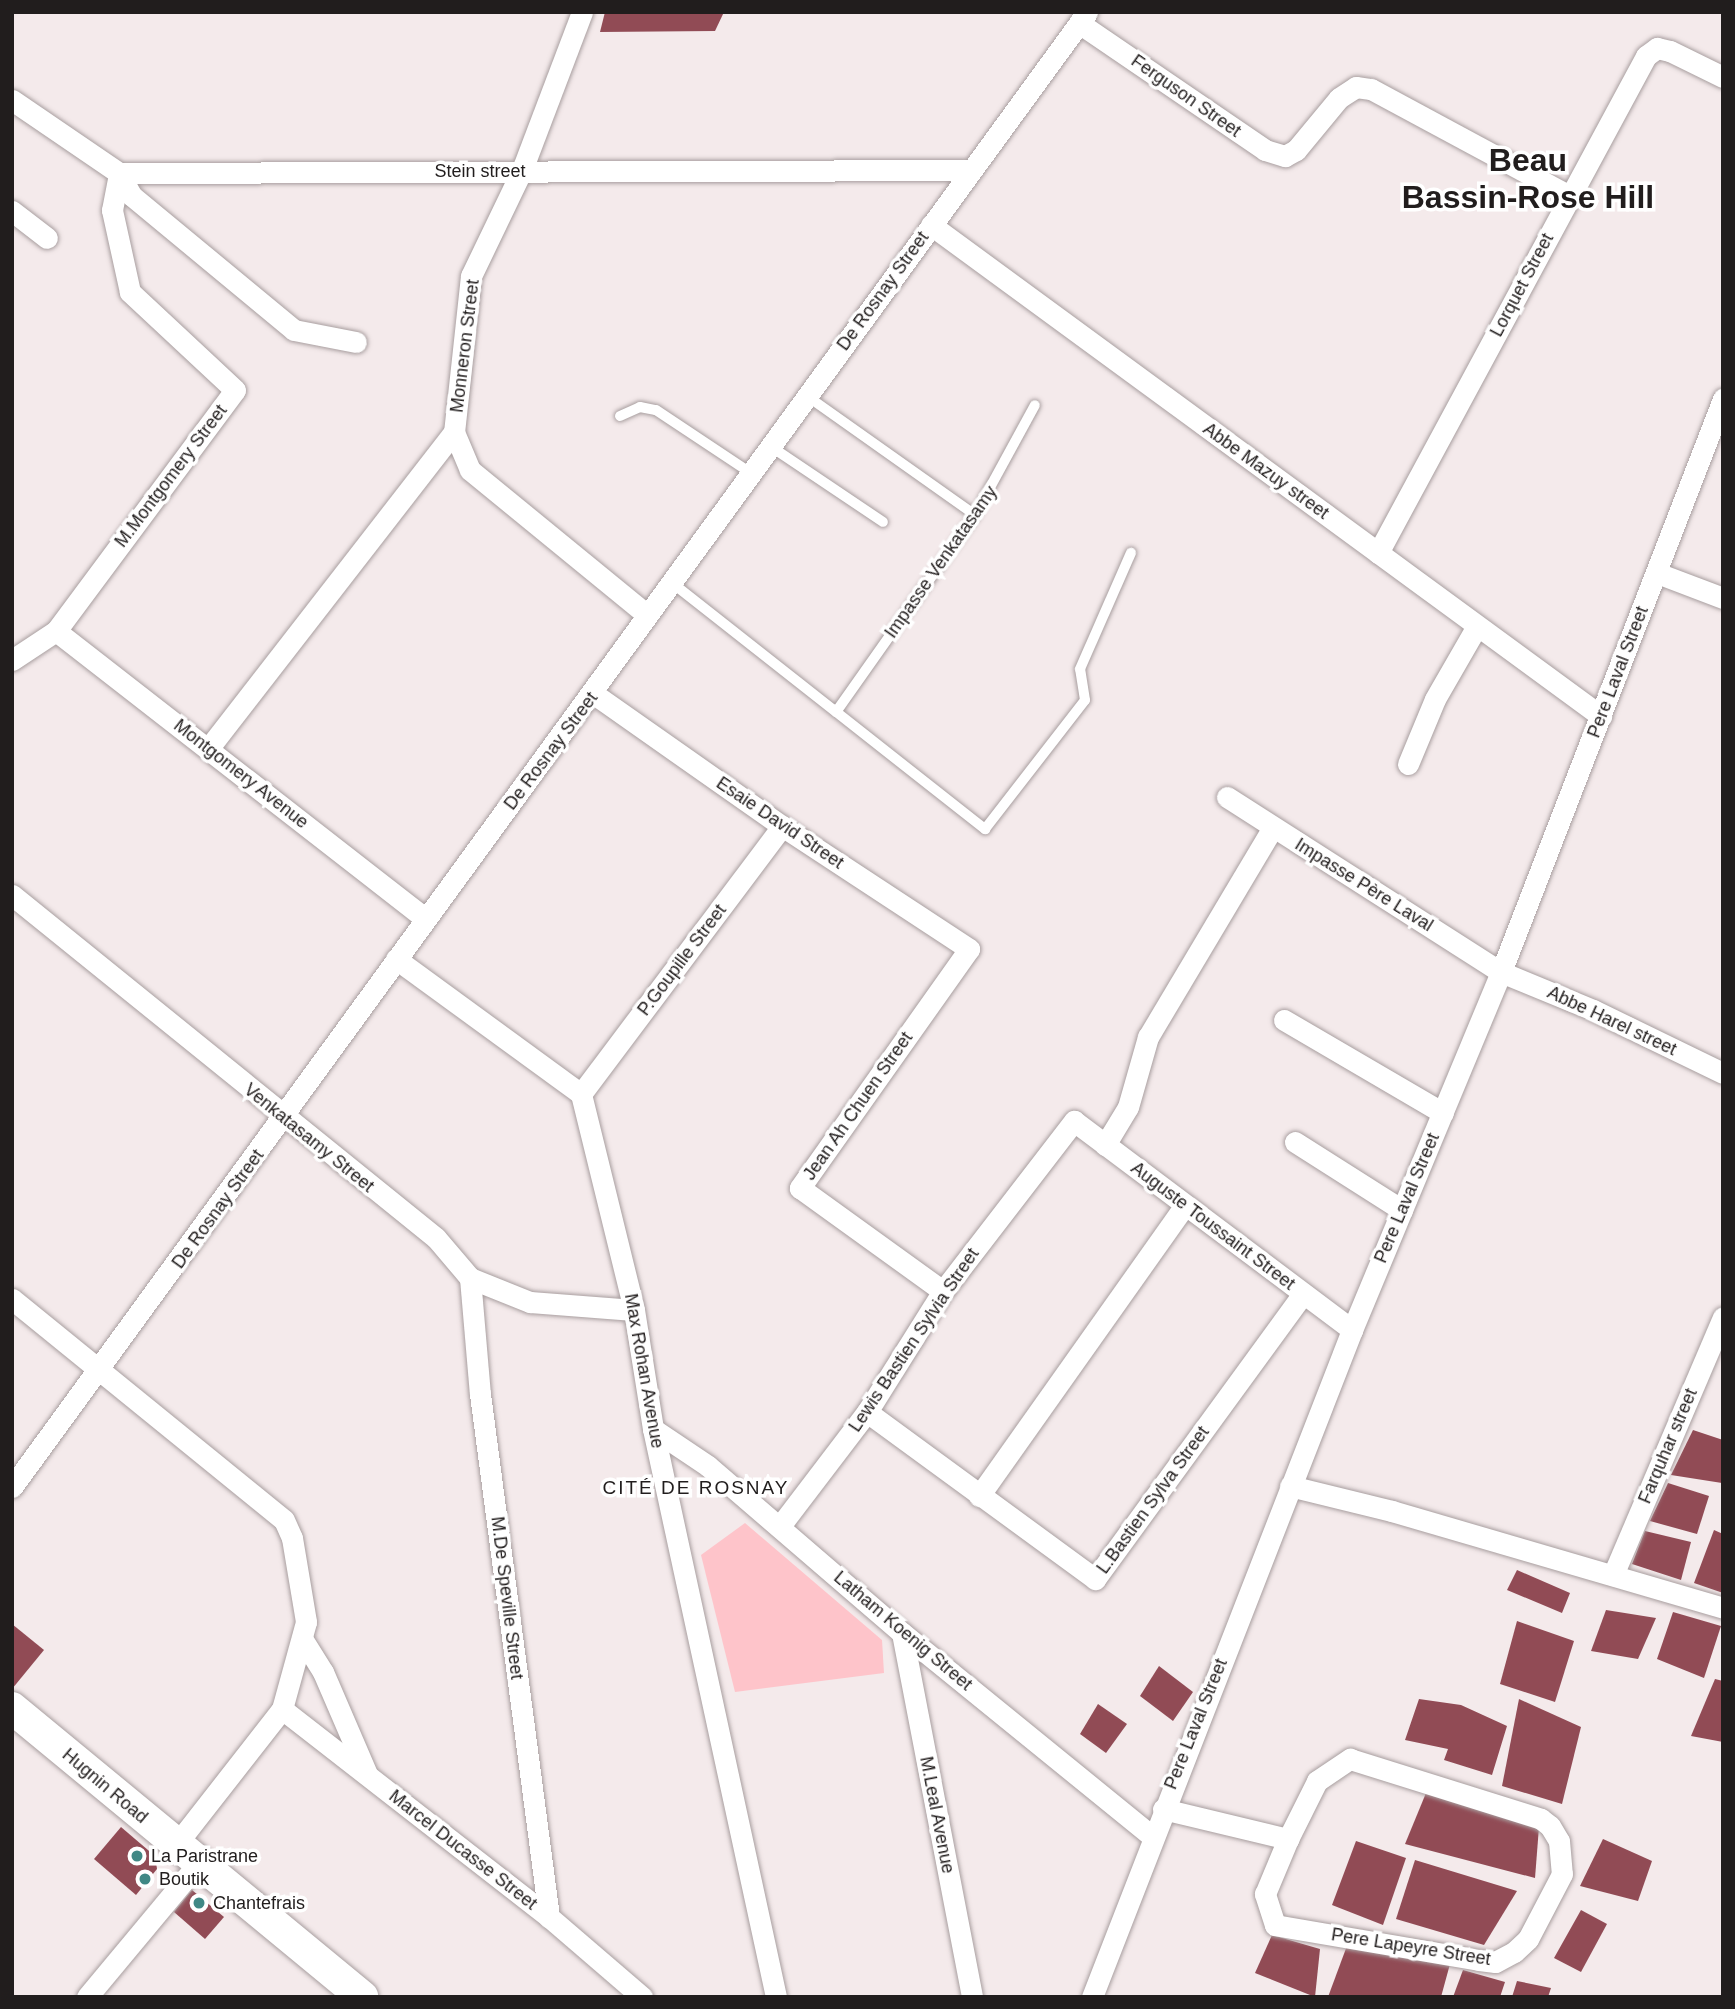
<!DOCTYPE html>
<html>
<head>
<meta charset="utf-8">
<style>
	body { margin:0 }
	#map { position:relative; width:1735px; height:2009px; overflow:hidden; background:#f4eaeb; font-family:Arial,sans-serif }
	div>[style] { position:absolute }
	.green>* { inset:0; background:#fec4ca }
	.building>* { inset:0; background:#914b55 }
	.roads { filter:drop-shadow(0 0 2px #a89e9f) drop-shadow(0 0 2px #a89e9f) }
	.lane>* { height:10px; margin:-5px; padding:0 5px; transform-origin:5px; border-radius:5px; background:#fff }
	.street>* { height:21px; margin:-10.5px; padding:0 10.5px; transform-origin:10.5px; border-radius:10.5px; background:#fff }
	.secondary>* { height:32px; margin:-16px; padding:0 16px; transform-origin:16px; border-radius:16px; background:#fff }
	.dots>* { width:19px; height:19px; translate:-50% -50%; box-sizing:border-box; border:4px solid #fff; border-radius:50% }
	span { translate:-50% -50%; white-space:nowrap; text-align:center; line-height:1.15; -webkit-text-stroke:7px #fff; paint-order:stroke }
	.street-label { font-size:18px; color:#211d1d }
	.poi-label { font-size:18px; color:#211d1d }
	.left { translate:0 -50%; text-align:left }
	.neighbourhood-label { font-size:19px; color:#211d1d; letter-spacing:2px }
	.town-label { font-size:32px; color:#211d1d; font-weight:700 }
	.frame { position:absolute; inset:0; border:14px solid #211d1d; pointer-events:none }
</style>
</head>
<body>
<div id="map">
	<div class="green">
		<i style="clip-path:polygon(745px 1523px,882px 1640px,884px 1673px,735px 1692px,701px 1555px)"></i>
	</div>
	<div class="building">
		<i style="clip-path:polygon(605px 12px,724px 12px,715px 31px,600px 32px)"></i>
		<i style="clip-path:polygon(1693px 1430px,1723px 1440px,1722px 1483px,1671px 1475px)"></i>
		<i style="clip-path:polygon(1668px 1483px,1709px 1496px,1697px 1534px,1650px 1521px)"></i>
		<i style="clip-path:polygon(1714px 1530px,1723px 1534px,1723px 1593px,1694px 1583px)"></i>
		<i style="clip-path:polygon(1645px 1531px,1691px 1542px,1681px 1580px,1632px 1564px)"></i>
		<i style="clip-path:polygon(1517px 1570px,1570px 1593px,1562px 1613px,1507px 1590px)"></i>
		<i style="clip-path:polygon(1606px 1610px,1656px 1618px,1638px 1659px,1591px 1651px)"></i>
		<i style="clip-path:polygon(1673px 1612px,1721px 1626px,1704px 1678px,1657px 1659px)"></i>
		<i style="clip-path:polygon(1517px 1621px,1574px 1641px,1555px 1702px,1500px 1684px)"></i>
		<i style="clip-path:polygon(12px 1624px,44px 1650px,12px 1689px)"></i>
		<i style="clip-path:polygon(1159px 1666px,1193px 1692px,1173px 1721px,1140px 1696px)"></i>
		<i style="clip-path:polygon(1715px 1679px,1723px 1681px,1723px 1742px,1691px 1736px)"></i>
		<i style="clip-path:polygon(1419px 1699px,1461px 1705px,1507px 1726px,1492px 1775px,1444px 1760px,1448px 1749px,1405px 1740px)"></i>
		<i style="clip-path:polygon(1519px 1699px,1581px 1727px,1562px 1804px,1502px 1786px)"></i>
		<i style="clip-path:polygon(1098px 1704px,1127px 1724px,1106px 1753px,1080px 1734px)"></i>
		<i style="clip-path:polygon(1426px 1793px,1539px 1827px,1535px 1878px,1405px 1844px)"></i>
		<i style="clip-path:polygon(121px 1827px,155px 1856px,157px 1869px,136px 1895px,94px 1859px)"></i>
		<i style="clip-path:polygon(1603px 1839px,1652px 1861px,1638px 1901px,1580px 1886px)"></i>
		<i style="clip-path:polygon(1356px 1841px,1406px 1858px,1383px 1925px,1332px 1905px)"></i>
		<i style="clip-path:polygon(1415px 1860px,1517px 1891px,1484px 1945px,1396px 1919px)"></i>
		<i style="clip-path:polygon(192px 1890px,224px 1917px,205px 1939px,174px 1912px)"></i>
		<i style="clip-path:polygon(1581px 1910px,1607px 1924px,1581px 1972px,1554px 1958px)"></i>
		<i style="clip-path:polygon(1272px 1935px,1320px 1949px,1315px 1997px,1255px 1973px)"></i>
		<i style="clip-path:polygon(1348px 1943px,1450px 1964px,1441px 1997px,1328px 1997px)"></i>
		<i style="clip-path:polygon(1463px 1970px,1505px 1982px,1500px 1997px,1453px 1997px)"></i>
		<i style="clip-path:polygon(1517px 1981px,1551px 1988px,1548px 1997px,1512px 1997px)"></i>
	</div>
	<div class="roads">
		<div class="lane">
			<i style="left:807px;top:396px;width:206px;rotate:35.3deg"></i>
			<i style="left:620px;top:416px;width:22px;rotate:-24deg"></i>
			<i style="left:640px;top:407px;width:16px;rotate:11deg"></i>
			<i style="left:656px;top:410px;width:114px;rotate:33.6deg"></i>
			<i style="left:770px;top:446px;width:136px;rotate:33.9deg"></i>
			<i style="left:671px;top:582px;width:400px;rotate:38.2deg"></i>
			<i style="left:985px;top:829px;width:163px;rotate:-52.2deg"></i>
			<i style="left:1085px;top:700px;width:31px;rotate:-99deg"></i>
			<i style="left:1080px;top:669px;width:127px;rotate:-66.3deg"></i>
			<i style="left:836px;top:712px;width:241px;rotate:-54.8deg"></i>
			<i style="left:975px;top:515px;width:125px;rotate:-61.4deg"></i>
		</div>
		<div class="street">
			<i style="left:582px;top:12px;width:169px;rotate:110.8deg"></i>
			<i style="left:522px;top:170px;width:118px;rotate:115.7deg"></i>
			<i style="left:471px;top:276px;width:157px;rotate:96.2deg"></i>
			<i style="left:454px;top:432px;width:41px;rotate:67.2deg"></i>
			<i style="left:470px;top:470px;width:229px;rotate:39.3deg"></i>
			<i style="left:1079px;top:23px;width:225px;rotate:34.3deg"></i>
			<i style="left:1265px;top:150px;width:21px;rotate:17deg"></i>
			<i style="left:1285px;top:156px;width:13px;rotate:-29deg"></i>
			<i style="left:1296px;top:150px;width:67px;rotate:-50.4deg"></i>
			<i style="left:1339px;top:98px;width:20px;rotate:-33deg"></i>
			<i style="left:1356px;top:87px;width:15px;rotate:8deg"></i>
			<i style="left:1371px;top:89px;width:226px;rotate:28.3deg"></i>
			<i style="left:12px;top:100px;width:130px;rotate:34.3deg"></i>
			<i style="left:119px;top:173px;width:852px;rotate:-0.2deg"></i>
			<i style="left:119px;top:173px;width:26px;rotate:61deg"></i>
			<i style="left:132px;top:196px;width:210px;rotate:39.6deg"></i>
			<i style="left:294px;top:330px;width:63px;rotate:11deg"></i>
			<i style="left:12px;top:211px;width:44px;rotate:37.6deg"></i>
			<i style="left:931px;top:225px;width:831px;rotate:36.24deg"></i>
			<i style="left:1378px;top:553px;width:565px;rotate:-61.66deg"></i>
			<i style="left:1646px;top:56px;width:14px;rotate:-36deg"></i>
			<i style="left:1657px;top:48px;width:13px;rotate:13deg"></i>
			<i style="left:1670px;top:51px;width:59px;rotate:26.1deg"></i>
			<i style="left:1657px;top:573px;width:71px;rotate:20.7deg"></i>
			<i style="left:56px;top:631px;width:467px;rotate:37.9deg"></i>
			<i style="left:12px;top:660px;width:53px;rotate:-33.4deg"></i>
			<i style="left:56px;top:631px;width:300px;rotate:-53.4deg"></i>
			<i style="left:235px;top:390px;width:144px;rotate:-137deg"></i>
			<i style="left:130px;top:292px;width:84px;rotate:-102.4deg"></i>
			<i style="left:112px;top:210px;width:38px;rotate:-79deg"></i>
			<i style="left:594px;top:694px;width:230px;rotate:35.1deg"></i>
			<i style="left:782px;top:826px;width:224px;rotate:33.3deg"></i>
			<i style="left:969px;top:949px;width:293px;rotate:125.3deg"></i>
			<i style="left:800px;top:1188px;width:176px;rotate:35.8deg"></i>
			<i style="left:208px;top:749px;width:401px;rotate:-52.2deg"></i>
			<i style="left:1408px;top:764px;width:70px;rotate:-67.4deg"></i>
			<i style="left:1435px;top:699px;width:84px;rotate:-60.1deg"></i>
			<i style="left:1227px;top:797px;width:325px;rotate:32.6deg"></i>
			<i style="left:1501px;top:972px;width:100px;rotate:22.4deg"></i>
			<i style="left:1593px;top:1010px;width:144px;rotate:25.9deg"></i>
			<i style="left:12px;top:895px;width:545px;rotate:38.97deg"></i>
			<i style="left:436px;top:1238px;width:52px;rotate:49.6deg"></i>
			<i style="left:470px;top:1278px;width:65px;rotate:21.8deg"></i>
			<i style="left:530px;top:1302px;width:104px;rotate:4.4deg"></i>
			<i style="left:396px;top:959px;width:229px;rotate:36.1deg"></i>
			<i style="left:581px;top:1094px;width:222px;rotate:76.2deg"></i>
			<i style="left:634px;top:1310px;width:121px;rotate:80.9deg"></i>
			<i style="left:653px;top:1429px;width:581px;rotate:77.78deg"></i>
			<i style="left:1284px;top:1020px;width:184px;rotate:30.3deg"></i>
			<i style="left:581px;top:1094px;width:335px;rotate:-53.1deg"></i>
			<i style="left:1295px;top:1142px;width:127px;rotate:32.4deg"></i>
			<i style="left:1105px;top:1145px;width:44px;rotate:-58.8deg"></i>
			<i style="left:1128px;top:1107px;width:73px;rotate:-74.1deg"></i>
			<i style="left:1148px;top:1037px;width:244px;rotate:-59.2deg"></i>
			<i style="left:470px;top:1278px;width:116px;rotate:85.1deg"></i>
			<i style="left:480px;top:1394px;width:528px;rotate:82.48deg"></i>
			<i style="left:12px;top:1299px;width:350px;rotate:39.1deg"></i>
			<i style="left:284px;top:1520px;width:20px;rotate:66deg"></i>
			<i style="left:292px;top:1538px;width:85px;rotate:80.5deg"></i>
			<i style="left:306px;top:1622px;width:90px;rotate:105.4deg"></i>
			<i style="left:282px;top:1709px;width:174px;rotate:128deg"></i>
			<i style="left:867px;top:1412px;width:283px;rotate:36.2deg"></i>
			<i style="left:1095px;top:1579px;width:353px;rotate:-53.9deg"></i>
			<i style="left:653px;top:1429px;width:66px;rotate:33.9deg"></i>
			<i style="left:708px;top:1466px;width:256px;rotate:40.7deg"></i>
			<i style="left:902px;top:1633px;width:322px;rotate:39.1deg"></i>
			<i style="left:1290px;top:1486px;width:105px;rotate:13.8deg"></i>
			<i style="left:1392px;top:1511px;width:345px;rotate:16.3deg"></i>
			<i style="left:12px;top:1487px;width:1825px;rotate:-53.91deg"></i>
			<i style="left:979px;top:1496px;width:355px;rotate:-54.7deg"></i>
			<i style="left:780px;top:1526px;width:143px;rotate:-52.7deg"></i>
			<i style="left:867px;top:1412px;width:143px;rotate:-57.9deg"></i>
			<i style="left:943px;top:1291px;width:215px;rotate:-52.4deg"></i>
			<i style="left:1074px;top:1121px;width:348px;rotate:36.9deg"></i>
			<i style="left:1613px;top:1575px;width:280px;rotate:-66.9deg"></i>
			<i style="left:902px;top:1633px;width:371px;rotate:79.1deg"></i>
			<i style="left:303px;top:1640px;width:38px;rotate:58deg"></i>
			<i style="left:323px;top:1672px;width:111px;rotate:66.7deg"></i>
			<i style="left:282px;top:1709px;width:338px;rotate:37.9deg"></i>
			<i style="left:549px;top:1917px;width:123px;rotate:40.7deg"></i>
			<i style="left:1350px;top:1759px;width:200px;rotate:17.4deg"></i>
			<i style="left:1541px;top:1819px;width:11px;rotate:38deg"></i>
			<i style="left:1550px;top:1826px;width:17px;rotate:59deg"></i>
			<i style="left:1559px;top:1841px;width:33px;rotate:85deg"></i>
			<i style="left:1562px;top:1874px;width:73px;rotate:117.6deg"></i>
			<i style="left:1528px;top:1939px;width:19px;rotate:137deg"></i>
			<i style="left:1514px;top:1952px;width:21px;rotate:152deg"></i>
			<i style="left:1495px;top:1962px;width:16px;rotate:-173deg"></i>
			<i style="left:1479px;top:1960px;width:207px;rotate:-170.3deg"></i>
			<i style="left:1275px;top:1925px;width:33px;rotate:-108deg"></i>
			<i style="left:1265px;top:1894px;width:60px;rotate:-67.3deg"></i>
			<i style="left:1288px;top:1839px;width:65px;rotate:-63.4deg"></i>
			<i style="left:1317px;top:1781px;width:40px;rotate:-34deg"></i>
			<i style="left:1163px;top:1809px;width:129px;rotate:13.5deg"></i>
			<i style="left:87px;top:1997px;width:173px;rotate:-50.2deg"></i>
			<i style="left:1092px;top:1997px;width:716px;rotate:-68.7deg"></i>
			<i style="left:1352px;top:1330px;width:388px;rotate:-67.4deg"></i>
			<i style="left:1501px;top:972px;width:615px;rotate:-68.82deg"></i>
		</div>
		<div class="secondary">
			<i style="left:12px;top:1708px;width:454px;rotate:39.5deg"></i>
		</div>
	</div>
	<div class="dots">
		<i style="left:137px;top:1856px;background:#408885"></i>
		<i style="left:145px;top:1879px;background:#408885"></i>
		<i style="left:199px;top:1903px;background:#408885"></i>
	</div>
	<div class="street-label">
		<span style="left:1186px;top:96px;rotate:35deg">Ferguson Street</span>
		<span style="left:480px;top:171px">Stein street</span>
		<span style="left:1522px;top:285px;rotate:-62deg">Lorquet Street</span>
		<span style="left:883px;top:291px;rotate:-54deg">De Rosnay Street</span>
		<span style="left:465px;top:346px;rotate:-83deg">Monneron Street</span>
		<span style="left:1266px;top:471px;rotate:36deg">Abbe Mazuy street</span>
		<span style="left:171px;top:476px;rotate:-53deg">M.Montgomery Street</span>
		<span style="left:941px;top:562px;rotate:-55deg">Impasse Venkatasamy</span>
		<span style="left:1618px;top:672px;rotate:-69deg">Pere Laval Street</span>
		<span style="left:551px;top:751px;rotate:-53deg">De Rosnay Street</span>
		<span style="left:241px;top:774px;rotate:38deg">Montgomery Avenue</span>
		<span style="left:780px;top:823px;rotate:34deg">Esaie David Street</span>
		<span style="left:1364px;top:885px;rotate:32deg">Impasse Père Laval</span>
		<span style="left:682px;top:960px;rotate:-53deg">P.Goupille Street</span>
		<span style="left:1612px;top:1021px;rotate:25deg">Abbe Harel street</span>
		<span style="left:858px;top:1106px;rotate:-55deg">Jean Ah Chuen Street</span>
		<span style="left:309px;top:1138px;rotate:39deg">Venkatasamy Street</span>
		<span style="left:1407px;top:1198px;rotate:-67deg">Pere Laval Street</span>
		<span style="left:218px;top:1209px;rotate:-54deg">De Rosnay Street</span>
		<span style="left:1213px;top:1226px;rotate:37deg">Auguste Toussaint Street</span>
		<span style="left:914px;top:1340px;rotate:-56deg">Lewis Bastien Sylvia Street</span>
		<span style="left:644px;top:1371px;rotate:80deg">Max Rohan Avenue</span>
		<span style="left:1668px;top:1446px;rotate:-67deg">Farquhar street</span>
		<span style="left:1153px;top:1500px;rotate:-54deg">L.Bastien Sylva Street</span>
		<span style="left:507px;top:1598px;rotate:83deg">M.De Speville Street</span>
		<span style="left:903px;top:1631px;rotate:40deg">Latham Koenig Street</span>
		<span style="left:1196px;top:1724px;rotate:-68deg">Pere Laval Street</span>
		<span style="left:105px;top:1786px;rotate:40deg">Hugnin Road</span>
		<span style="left:937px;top:1815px;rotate:79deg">M.Leal Avenue</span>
		<span style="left:463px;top:1850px;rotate:38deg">Marcel Ducasse Street</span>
		<span style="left:1411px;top:1947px;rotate:9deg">Pere Lapeyre Street</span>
	</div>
	<div class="poi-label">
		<span class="left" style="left:151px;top:1856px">La Paristrane</span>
		<span class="left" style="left:159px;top:1879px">Boutik</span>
		<span class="left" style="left:213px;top:1903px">Chantefrais</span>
	</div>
	<div class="neighbourhood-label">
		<span style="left:696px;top:1488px">CITÉ DE ROSNAY</span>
	</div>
	<div class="town-label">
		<span style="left:1528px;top:179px">Beau<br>Bassin-Rose Hill</span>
	</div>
	<div class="frame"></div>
</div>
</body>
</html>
